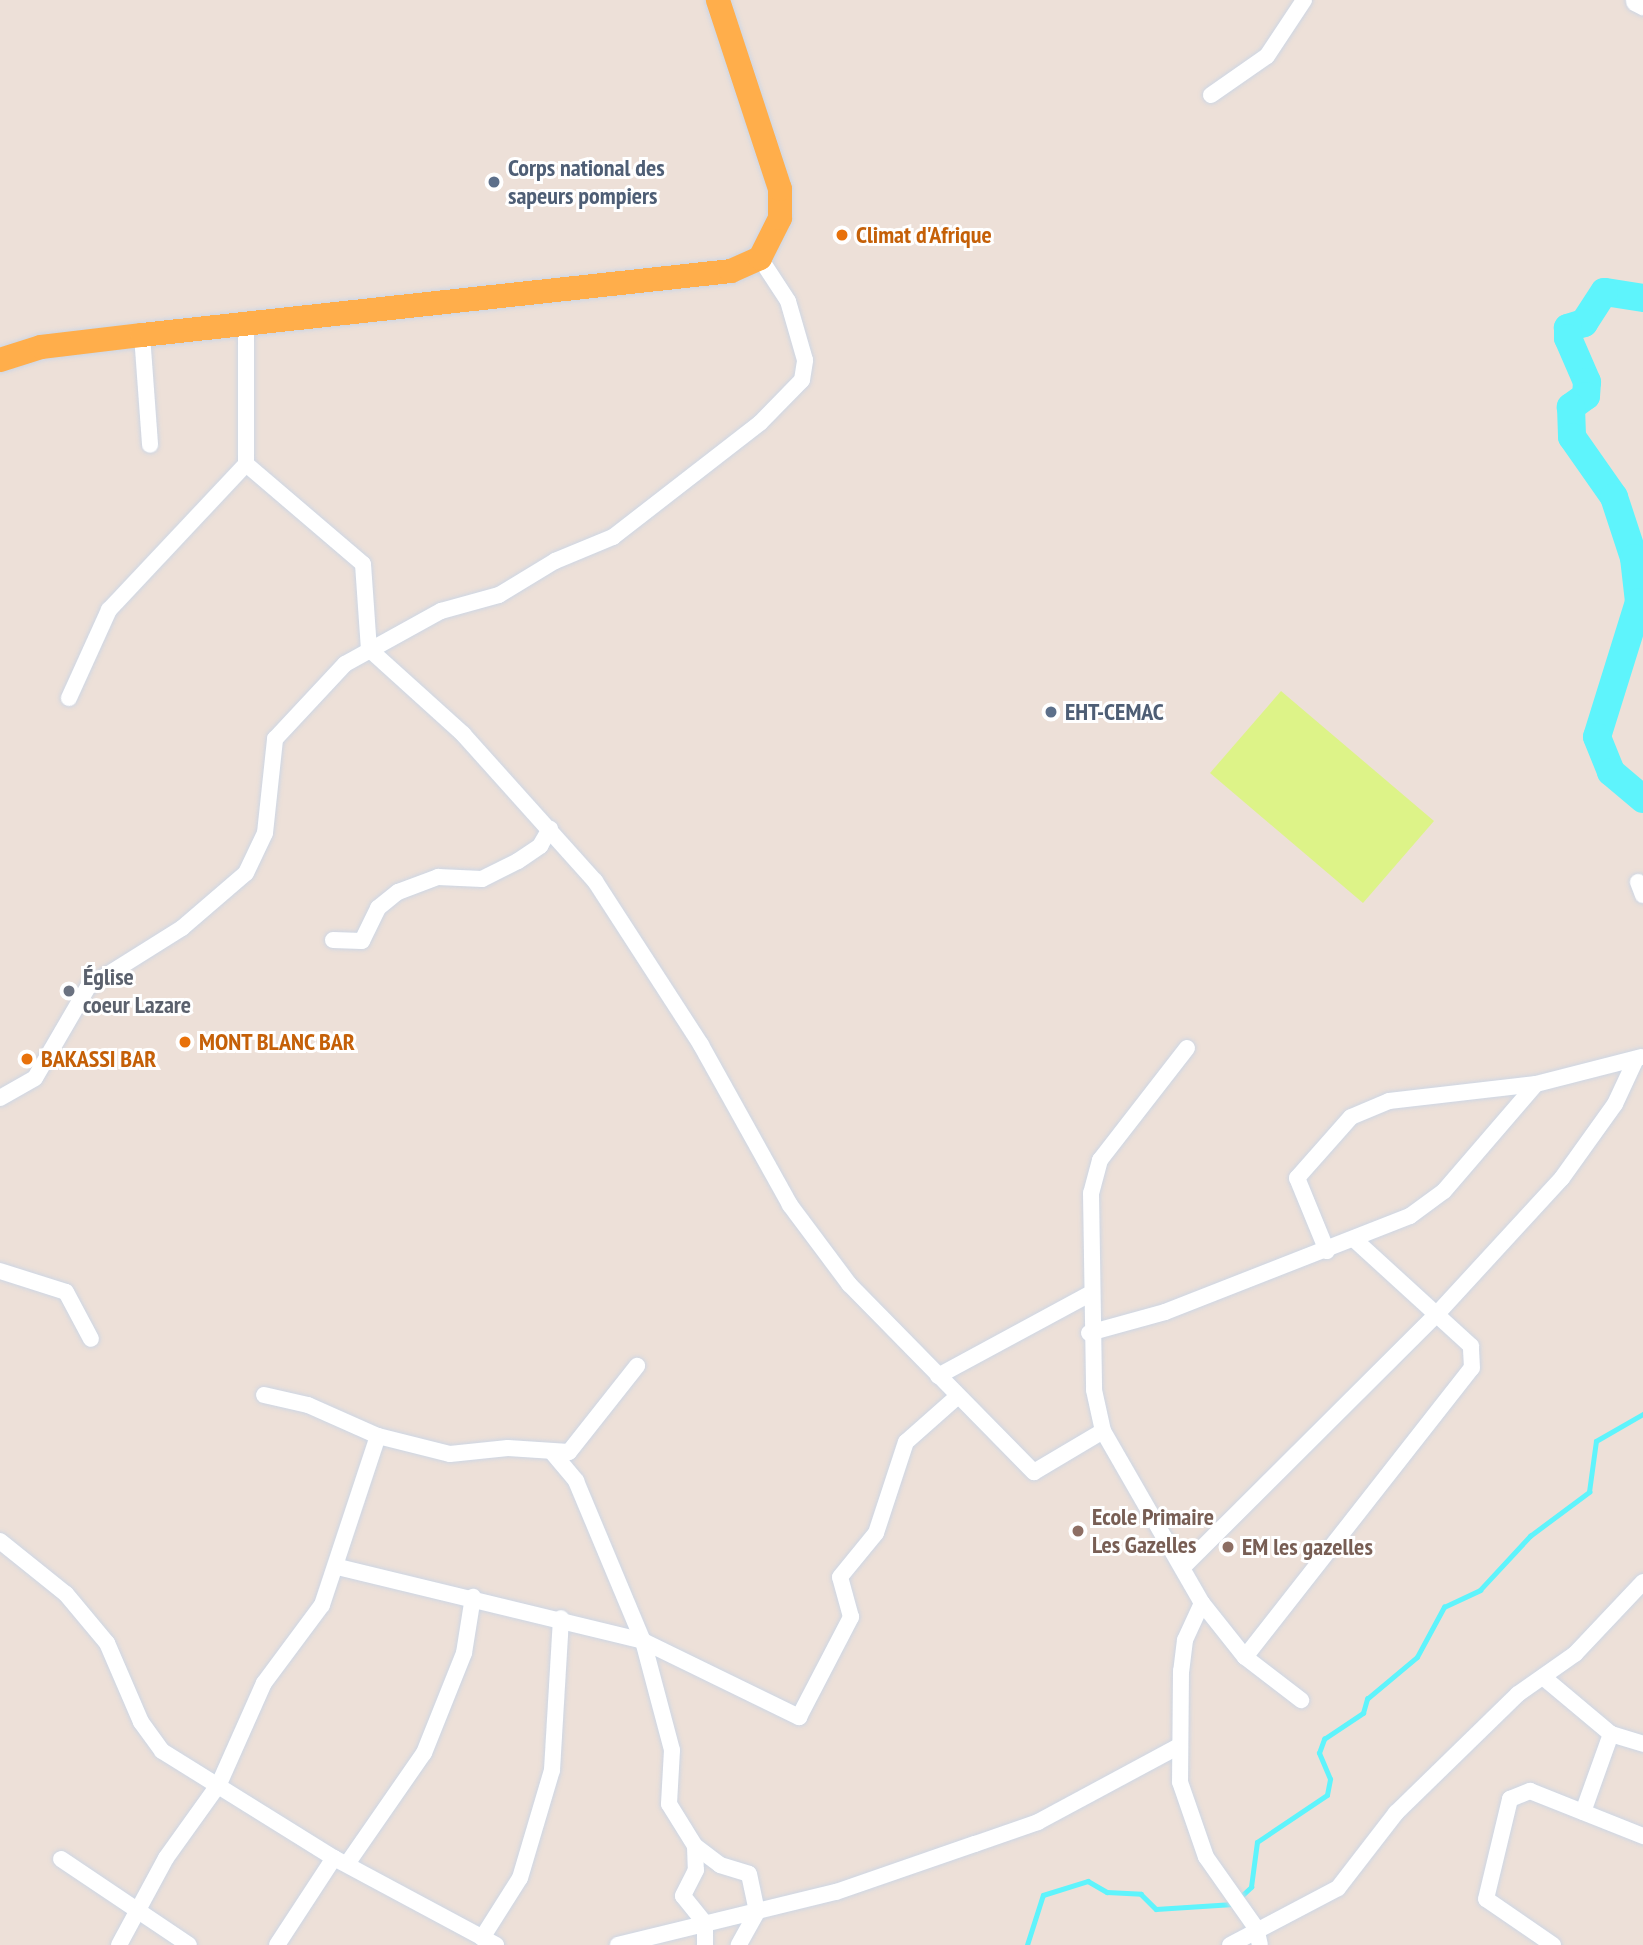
<!DOCTYPE html>
<html>
<head>
<meta charset="utf-8">
<style>
	body { margin:0 }
	#map { position:relative; width:1643px; height:1945px; overflow:hidden; background:#ede0d8; font-family:"PT Sans Narrow",sans-serif }
	div>[style] { position:absolute }
	.pitch>* { inset:0; background:#ddf388 }
	.stream>* { height:4.5px; margin:-2.25px; padding:0 2.25px; transform-origin:2.25px; border-radius:2.25px; background:#5ef4fc }
	.river>* { height:28px; margin:-14px; padding:0 14px; transform-origin:14px; border-radius:14px; background:#5ef4fc }
	.roads { filter:drop-shadow(0 0 2px #cdd6e4) drop-shadow(0 0 2px #cdd6e4) }
	.street>* { height:16px; margin:-8px; padding:0 8px; transform-origin:8px; border-radius:8px; background:#fff }
	.secondary>* { height:23px; margin:-11.5px; padding:0 11.5px; transform-origin:11.5px; border-radius:11.5px; background:#fff }
	.primary>* { height:24px; margin:-12px; padding:0 12px; transform-origin:12px; border-radius:12px; background:#ffae4b }
	.dots>* { width:19px; height:19px; translate:-50% -50%; box-sizing:border-box; border:4px solid #fff; border-radius:50% }
	span { translate:-50% -50%; white-space:nowrap; text-align:center; line-height:1.15; -webkit-text-stroke:6px #fff; paint-order:stroke }
	.service-label { font-size:24px; color:#4e5e75; font-weight:700 }
	.left { translate:0 -50%; text-align:left }
	.food-label { font-size:24px; color:#c56008; font-weight:700 }
	.worship-label { font-size:24px; color:#5b616d; font-weight:700 }
	.education-label { font-size:24px; color:#785e54; font-weight:700 }
</style>
</head>
<body>
<div id="map">
	<div class="pitch">
		<i style="clip-path:polygon(1281px 691px,1434px 821px,1363px 903px,1210px 773px)"></i>
	</div>
	<div class="stream">
		<i style="left:1027px;top:1945px;width:52px;rotate:-72.3deg"></i>
		<i style="left:1043px;top:1895px;width:47px;rotate:-17.3deg"></i>
		<i style="left:1088px;top:1881px;width:22px;rotate:30deg"></i>
		<i style="left:1107px;top:1892px;width:34px;rotate:3deg"></i>
		<i style="left:1141px;top:1894px;width:21px;rotate:45deg"></i>
		<i style="left:1156px;top:1909px;width:77px;rotate:-3.7deg"></i>
		<i style="left:1233px;top:1904px;width:25px;rotate:-43deg"></i>
		<i style="left:1251px;top:1887px;width:45px;rotate:-82.4deg"></i>
		<i style="left:1257px;top:1842px;width:84px;rotate:-33.9deg"></i>
		<i style="left:1327px;top:1795px;width:16px;rotate:-79deg"></i>
		<i style="left:1330px;top:1779px;width:28px;rotate:-113deg"></i>
		<i style="left:1319px;top:1753px;width:15px;rotate:-70deg"></i>
		<i style="left:1324px;top:1739px;width:47px;rotate:-33.7deg"></i>
		<i style="left:1363px;top:1713px;width:15px;rotate:-74deg"></i>
		<i style="left:1367px;top:1699px;width:65px;rotate:-40deg"></i>
		<i style="left:1417px;top:1657px;width:57px;rotate:-61.6deg"></i>
		<i style="left:1444px;top:1607px;width:40px;rotate:-25deg"></i>
		<i style="left:1480px;top:1590px;width:74px;rotate:-47.2deg"></i>
		<i style="left:1530px;top:1536px;width:74px;rotate:-36.7deg"></i>
		<i style="left:1589px;top:1492px;width:51px;rotate:-82.2deg"></i>
		<i style="left:1596px;top:1441px;width:54px;rotate:-29.9deg"></i>
	</div>
	<div class="river">
		<i style="left:1643px;top:298px;width:39px;rotate:-171deg"></i>
		<i style="left:1604px;top:292px;width:37px;rotate:123deg"></i>
		<i style="left:1584px;top:323px;width:17px;rotate:163deg"></i>
		<i style="left:1568px;top:328px;width:10px;rotate:90deg"></i>
		<i style="left:1568px;top:338px;width:48px;rotate:66.6deg"></i>
		<i style="left:1587px;top:382px;width:14px;rotate:94deg"></i>
		<i style="left:1586px;top:396px;width:19px;rotate:144deg"></i>
		<i style="left:1571px;top:407px;width:30px;rotate:88deg"></i>
		<i style="left:1572px;top:437px;width:73px;rotate:55deg"></i>
		<i style="left:1614px;top:497px;width:64px;rotate:71.8deg"></i>
		<i style="left:1634px;top:558px;width:44px;rotate:83.5deg"></i>
		<i style="left:1639px;top:602px;width:141px;rotate:107.3deg"></i>
		<i style="left:1597px;top:737px;width:38px;rotate:68deg"></i>
		<i style="left:1611px;top:772px;width:42px;rotate:40.2deg"></i>
	</div>
	<div class="roads">
		<div class="street">
			<i style="left:1211px;top:95px;width:68px;rotate:-34.9deg"></i>
			<i style="left:1267px;top:56px;width:67px;rotate:-56.5deg"></i>
			<i style="left:246px;top:325px;width:139px;rotate:90deg"></i>
			<i style="left:246px;top:464px;width:154px;rotate:40.5deg"></i>
			<i style="left:363px;top:564px;width:85px;rotate:86deg"></i>
			<i style="left:369px;top:649px;width:127px;rotate:42.1deg"></i>
			<i style="left:463px;top:734px;width:198px;rotate:48.1deg"></i>
			<i style="left:595px;top:881px;width:195px;rotate:57.1deg"></i>
			<i style="left:701px;top:1045px;width:183px;rotate:60.9deg"></i>
			<i style="left:790px;top:1205px;width:99px;rotate:53.2deg"></i>
			<i style="left:849px;top:1284px;width:264px;rotate:45.5deg"></i>
			<i style="left:1034px;top:1472px;width:80px;rotate:-30.7deg"></i>
			<i style="left:142px;top:335px;width:110px;rotate:85.8deg"></i>
			<i style="left:69px;top:698px;width:97px;rotate:-65.6deg"></i>
			<i style="left:109px;top:610px;width:200px;rotate:-46.8deg"></i>
			<i style="left:1638px;top:882px;width:14px;rotate:69deg"></i>
			<i style="left:333px;top:940px;width:29px;rotate:2deg"></i>
			<i style="left:362px;top:941px;width:37px;rotate:-64deg"></i>
			<i style="left:378px;top:908px;width:26px;rotate:-39deg"></i>
			<i style="left:398px;top:892px;width:43px;rotate:-20.6deg"></i>
			<i style="left:438px;top:877px;width:44px;rotate:2.6deg"></i>
			<i style="left:482px;top:879px;width:40px;rotate:-26.6deg"></i>
			<i style="left:518px;top:861px;width:27px;rotate:-34deg"></i>
			<i style="left:540px;top:846px;width:20px;rotate:-60deg"></i>
			<i style="left:1187px;top:1048px;width:142px;rotate:127.8deg"></i>
			<i style="left:1100px;top:1160px;width:34px;rotate:105deg"></i>
			<i style="left:1091px;top:1193px;width:197px;rotate:89.1deg"></i>
			<i style="left:1094px;top:1390px;width:42px;rotate:77.6deg"></i>
			<i style="left:1103px;top:1431px;width:198px;rotate:60.1deg"></i>
			<i style="left:1202px;top:1603px;width:69px;rotate:51.5deg"></i>
			<i style="left:1245px;top:1657px;width:71px;rotate:37.5deg"></i>
			<i style="left:0;top:1098px;width:40px;rotate:-29.7deg"></i>
			<i style="left:35px;top:1078px;width:105px;rotate:-59.8deg"></i>
			<i style="left:88px;top:987px;width:111px;rotate:-32.1deg"></i>
			<i style="left:182px;top:928px;width:84px;rotate:-40.7deg"></i>
			<i style="left:246px;top:873px;width:44px;rotate:-64.6deg"></i>
			<i style="left:265px;top:833px;width:95px;rotate:-83.9deg"></i>
			<i style="left:275px;top:739px;width:103px;rotate:-47deg"></i>
			<i style="left:345px;top:664px;width:110px;rotate:-28.9deg"></i>
			<i style="left:441px;top:611px;width:60px;rotate:-15.4deg"></i>
			<i style="left:499px;top:595px;width:66px;rotate:-31.3deg"></i>
			<i style="left:555px;top:561px;width:63px;rotate:-22.5deg"></i>
			<i style="left:613px;top:537px;width:186px;rotate:-37.8deg"></i>
			<i style="left:760px;top:423px;width:60px;rotate:-45.7deg"></i>
			<i style="left:802px;top:380px;width:20px;rotate:-81deg"></i>
			<i style="left:805px;top:360px;width:61px;rotate:-106.1deg"></i>
			<i style="left:788px;top:301px;width:51px;rotate:-123.1deg"></i>
			<i style="left:1327px;top:1251px;width:79px;rotate:-112.3deg"></i>
			<i style="left:1297px;top:1178px;width:81px;rotate:-48.5deg"></i>
			<i style="left:1351px;top:1117px;width:41px;rotate:-22.8deg"></i>
			<i style="left:1389px;top:1101px;width:148px;rotate:-6.6deg"></i>
			<i style="left:1536px;top:1084px;width:108px;rotate:-14.4deg"></i>
			<i style="left:0;top:1271px;width:69px;rotate:17.7deg"></i>
			<i style="left:66px;top:1292px;width:53px;rotate:62deg"></i>
			<i style="left:1089px;top:1333px;width:79px;rotate:-15.4deg"></i>
			<i style="left:1165px;top:1312px;width:263px;rotate:-21.4deg"></i>
			<i style="left:1410px;top:1216px;width:42px;rotate:-36.3deg"></i>
			<i style="left:1444px;top:1191px;width:141px;rotate:-49.3deg"></i>
			<i style="left:938px;top:1376px;width:170px;rotate:-28.4deg"></i>
			<i style="left:264px;top:1395px;width:45px;rotate:12.8deg"></i>
			<i style="left:308px;top:1405px;width:77px;rotate:23.9deg"></i>
			<i style="left:378px;top:1436px;width:74px;rotate:14deg"></i>
			<i style="left:450px;top:1454px;width:58px;rotate:-5.9deg"></i>
			<i style="left:508px;top:1448px;width:61px;rotate:3.8deg"></i>
			<i style="left:569px;top:1452px;width:110px;rotate:-51.7deg"></i>
			<i style="left:552px;top:1452px;width:38px;rotate:50deg"></i>
			<i style="left:576px;top:1481px;width:173px;rotate:67.3deg"></i>
			<i style="left:643px;top:1641px;width:113px;rotate:75.1deg"></i>
			<i style="left:672px;top:1750px;width:54px;rotate:93.2deg"></i>
			<i style="left:669px;top:1804px;width:49px;rotate:58.2deg"></i>
			<i style="left:695px;top:1846px;width:31px;rotate:37deg"></i>
			<i style="left:720px;top:1865px;width:30px;rotate:17deg"></i>
			<i style="left:749px;top:1874px;width:39px;rotate:78deg"></i>
			<i style="left:757px;top:1912px;width:38px;rotate:119deg"></i>
			<i style="left:0;top:1541px;width:85px;rotate:38.8deg"></i>
			<i style="left:66px;top:1594px;width:64px;rotate:50.1deg"></i>
			<i style="left:107px;top:1643px;width:86px;rotate:66.7deg"></i>
			<i style="left:141px;top:1722px;width:36px;rotate:54deg"></i>
			<i style="left:162px;top:1751px;width:203px;rotate:31.9deg"></i>
			<i style="left:334px;top:1858px;width:184px;rotate:28.2deg"></i>
			<i style="left:338px;top:1567px;width:314px;rotate:13.6deg"></i>
			<i style="left:643px;top:1641px;width:174px;rotate:26deg"></i>
			<i style="left:799px;top:1717px;width:113px;rotate:-62.5deg"></i>
			<i style="left:851px;top:1617px;width:41px;rotate:-105.4deg"></i>
			<i style="left:840px;top:1577px;width:57px;rotate:-50.7deg"></i>
			<i style="left:876px;top:1533px;width:96px;rotate:-71.8deg"></i>
			<i style="left:906px;top:1442px;width:69px;rotate:-41.5deg"></i>
			<i style="left:1183px;top:1567px;width:357px;rotate:-44.9deg"></i>
			<i style="left:1436px;top:1315px;width:186px;rotate:-47.4deg"></i>
			<i style="left:1562px;top:1178px;width:91px;rotate:-54.4deg"></i>
			<i style="left:1615px;top:1104px;width:50px;rotate:-65deg"></i>
			<i style="left:1202px;top:1603px;width:41px;rotate:114.7deg"></i>
			<i style="left:1185px;top:1640px;width:31px;rotate:97deg"></i>
			<i style="left:1181px;top:1671px;width:111px;rotate:90.5deg"></i>
			<i style="left:1180px;top:1782px;width:79px;rotate:70.9deg"></i>
			<i style="left:1206px;top:1857px;width:87px;rotate:54.8deg"></i>
			<i style="left:1256px;top:1928px;width:17px;rotate:77deg"></i>
			<i style="left:1245px;top:1657px;width:367px;rotate:-51.9deg"></i>
			<i style="left:1472px;top:1368px;width:22px;rotate:-93deg"></i>
			<i style="left:1471px;top:1346px;width:157px;rotate:-137.6deg"></i>
			<i style="left:1543px;top:1677px;width:89px;rotate:40deg"></i>
			<i style="left:1611px;top:1734px;width:34px;rotate:17deg"></i>
			<i style="left:1583px;top:1812px;width:83px;rotate:-70.3deg"></i>
			<i style="left:695px;top:1846px;width:24px;rotate:88deg"></i>
			<i style="left:696px;top:1870px;width:29px;rotate:117deg"></i>
			<i style="left:683px;top:1896px;width:35px;rotate:51deg"></i>
			<i style="left:705px;top:1923px;width:22px;rotate:90deg"></i>
			<i style="left:61px;top:1859px;width:154px;rotate:33.9deg"></i>
			<i style="left:347px;top:1864px;width:135px;rotate:-55.3deg"></i>
			<i style="left:424px;top:1753px;width:108px;rotate:-68.2deg"></i>
			<i style="left:464px;top:1653px;width:57px;rotate:-80.9deg"></i>
			<i style="left:482px;top:1938px;width:71px;rotate:-57.7deg"></i>
			<i style="left:520px;top:1878px;width:113px;rotate:-73.5deg"></i>
			<i style="left:552px;top:1770px;width:152px;rotate:-86.6deg"></i>
			<i style="left:119px;top:1945px;width:99px;rotate:-61.6deg"></i>
			<i style="left:166px;top:1858px;width:91px;rotate:-54.4deg"></i>
			<i style="left:219px;top:1784px;width:111px;rotate:-66deg"></i>
			<i style="left:264px;top:1683px;width:97px;rotate:-53.4deg"></i>
			<i style="left:322px;top:1605px;width:178px;rotate:-71.7deg"></i>
			<i style="left:277px;top:1945px;width:104px;rotate:-56.8deg"></i>
			<i style="left:618px;top:1945px;width:224px;rotate:-13.7deg"></i>
			<i style="left:836px;top:1892px;width:147px;rotate:-19.1deg"></i>
			<i style="left:975px;top:1844px;width:67px;rotate:-19.2deg"></i>
			<i style="left:1038px;top:1822px;width:160px;rotate:-28.3deg"></i>
			<i style="left:1230px;top:1945px;width:122px;rotate:-27.8deg"></i>
			<i style="left:1338px;top:1888px;width:95px;rotate:-52.3deg"></i>
			<i style="left:1396px;top:1813px;width:170px;rotate:-44.3deg"></i>
			<i style="left:1518px;top:1694px;width:70px;rotate:-35.1deg"></i>
			<i style="left:1575px;top:1654px;width:99px;rotate:-46.6deg"></i>
			<i style="left:1553px;top:1945px;width:81px;rotate:-145.5deg"></i>
			<i style="left:1486px;top:1899px;width:103px;rotate:-76.5deg"></i>
			<i style="left:1510px;top:1799px;width:22px;rotate:-22deg"></i>
			<i style="left:1530px;top:1791px;width:122px;rotate:21.7deg"></i>
		</div>
		<div class="secondary">
			<i style="left:1637px;top:0;width:7px;rotate:27deg"></i>
		</div>
		<div class="primary">
			<i style="left:0;top:360px;width:43px;rotate:-17.6deg"></i>
			<i style="left:41px;top:347px;width:102px;rotate:-6.8deg"></i>
			<i style="left:142px;top:335px;width:592px;rotate:-6.2deg"></i>
			<i style="left:731px;top:271px;width:32px;rotate:-24deg"></i>
			<i style="left:760px;top:258px;width:45px;rotate:-63.4deg"></i>
			<i style="left:780px;top:218px;width:29px;rotate:-90deg"></i>
			<i style="left:780px;top:189px;width:199px;rotate:-108.2deg"></i>
		</div>
	</div>
	<div class="dots">
		<i style="left:494px;top:182px;background:#5c6f8a"></i>
		<i style="left:842px;top:235px;background:#e8710a"></i>
		<i style="left:1051px;top:712px;background:#5c6f8a"></i>
		<i style="left:69px;top:991px;background:#6b7280"></i>
		<i style="left:185px;top:1042px;background:#e8710a"></i>
		<i style="left:27px;top:1059px;background:#e8710a"></i>
		<i style="left:1078px;top:1531px;background:#8d6e63"></i>
		<i style="left:1228px;top:1547px;background:#8d6e63"></i>
	</div>
	<div class="service-label">
		<span class="left" style="left:508px;top:182px">Corps national des<br>sapeurs pompiers</span>
		<span class="left" style="left:1065px;top:712px">EHT-CEMAC</span>
	</div>
	<div class="food-label">
		<span class="left" style="left:856px;top:235px">Climat d'Afrique</span>
		<span class="left" style="left:199px;top:1042px">MONT BLANC BAR</span>
		<span class="left" style="left:41px;top:1059px">BAKASSI BAR</span>
	</div>
	<div class="worship-label">
		<span class="left" style="left:83px;top:991px">Église<br>coeur Lazare</span>
	</div>
	<div class="education-label">
		<span class="left" style="left:1092px;top:1531px">Ecole Primaire<br>Les Gazelles</span>
		<span class="left" style="left:1242px;top:1547px">EM les gazelles</span>
	</div>
</div>
</body>
</html>
